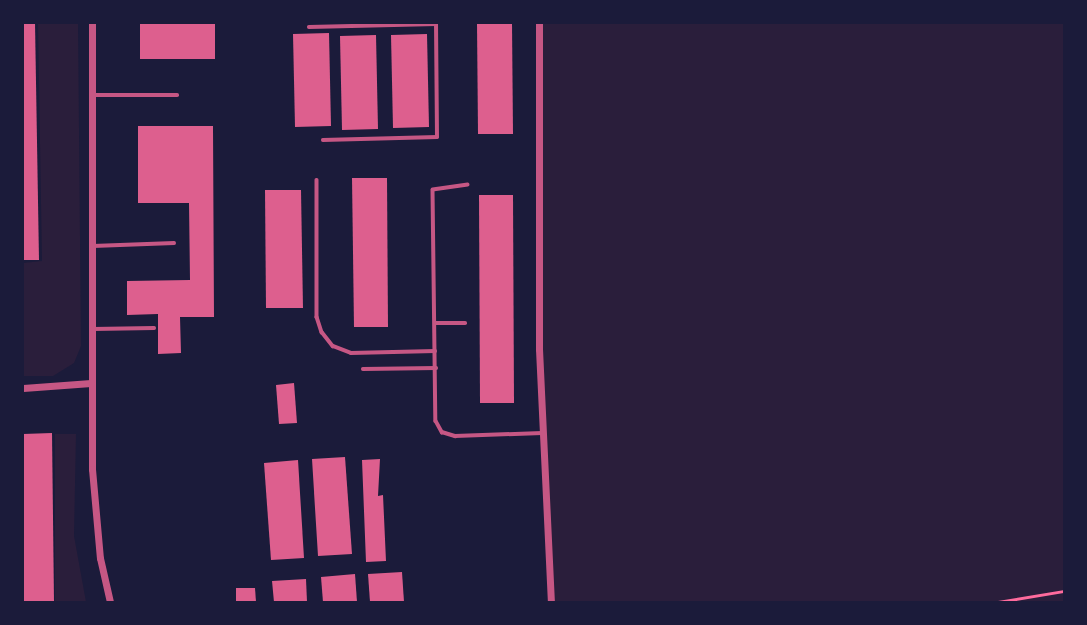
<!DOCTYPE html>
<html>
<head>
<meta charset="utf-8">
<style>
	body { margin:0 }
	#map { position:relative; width:1087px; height:625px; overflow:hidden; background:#1b1b3a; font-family:Commissioner,sans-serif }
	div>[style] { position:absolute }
	.green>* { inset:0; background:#2a1e3b }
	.building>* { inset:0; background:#dd5f8e }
	.path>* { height:2.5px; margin:-1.25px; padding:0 1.25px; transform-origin:1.25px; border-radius:1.25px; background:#ff6b9d }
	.service>* { height:3.5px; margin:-1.75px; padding:0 1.75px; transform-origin:1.75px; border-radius:1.75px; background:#c65784 }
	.minor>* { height:7px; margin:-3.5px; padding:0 3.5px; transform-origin:3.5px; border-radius:3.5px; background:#c65784 }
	span { translate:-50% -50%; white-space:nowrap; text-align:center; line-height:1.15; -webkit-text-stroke:6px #1b1b3a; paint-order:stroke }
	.frame { position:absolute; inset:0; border:24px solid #1b1b3a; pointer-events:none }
</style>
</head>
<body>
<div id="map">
	<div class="green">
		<i style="clip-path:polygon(38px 23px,78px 23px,81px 346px,74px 363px,53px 376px,23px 376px,23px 263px,42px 261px)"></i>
		<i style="clip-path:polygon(539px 23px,1064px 23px,1064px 602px,551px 602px,543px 464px)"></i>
		<i style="clip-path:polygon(55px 434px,76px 434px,74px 536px,86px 602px,55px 602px)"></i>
	</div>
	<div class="building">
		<i style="clip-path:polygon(23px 23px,35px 23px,39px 260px,23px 260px)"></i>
		<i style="clip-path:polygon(140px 23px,215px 23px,215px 59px,140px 59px)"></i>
		<i style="clip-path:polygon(477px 23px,512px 23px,513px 134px,478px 134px)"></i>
		<i style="clip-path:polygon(329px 33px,331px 126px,295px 127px,293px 34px)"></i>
		<i style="clip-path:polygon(427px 34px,429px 127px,393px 128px,391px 35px)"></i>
		<i style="clip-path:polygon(376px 35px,378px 129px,342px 130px,340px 36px)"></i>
		<i style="clip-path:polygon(138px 126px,213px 126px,214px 317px,180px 317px,181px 353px,158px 354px,158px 314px,127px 315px,127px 281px,190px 280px,189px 203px,138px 203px)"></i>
		<i style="clip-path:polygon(352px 178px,387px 178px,388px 327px,354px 327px)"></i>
		<i style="clip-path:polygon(265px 190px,301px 190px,303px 308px,266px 308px)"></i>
		<i style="clip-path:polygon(479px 195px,513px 195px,514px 403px,480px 403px)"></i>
		<i style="clip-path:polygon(294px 383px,297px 423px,279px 424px,276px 385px)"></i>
		<i style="clip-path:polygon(52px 433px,54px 602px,23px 602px,23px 434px)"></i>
		<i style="clip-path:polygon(345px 457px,352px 554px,318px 556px,312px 459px)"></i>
		<i style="clip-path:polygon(380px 459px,378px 496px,383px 495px,386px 561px,366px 562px,362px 460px)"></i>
		<i style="clip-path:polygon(298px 460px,304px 558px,271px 560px,264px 463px)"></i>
		<i style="clip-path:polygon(402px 572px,404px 602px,370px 602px,368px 574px)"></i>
		<i style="clip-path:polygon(355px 574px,357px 602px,323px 602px,321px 577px)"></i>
		<i style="clip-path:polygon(306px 579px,307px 602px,274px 602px,272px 581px)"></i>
		<i style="clip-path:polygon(236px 588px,255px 588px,256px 602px,236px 602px)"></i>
	</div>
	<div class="path">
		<i style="left:998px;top:602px;width:67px;rotate:-9.5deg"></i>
	</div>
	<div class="service">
		<i style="left:309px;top:27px;width:127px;rotate:-1.4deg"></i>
		<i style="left:92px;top:95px;width:85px"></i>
		<i style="left:323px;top:140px;width:114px;rotate:-1.5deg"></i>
		<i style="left:437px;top:137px;width:114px;rotate:-90.5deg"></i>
		<i style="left:317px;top:180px;width:137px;rotate:90deg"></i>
		<i style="left:317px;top:317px;width:16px;rotate:72deg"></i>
		<i style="left:322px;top:332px;width:18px;rotate:52deg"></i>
		<i style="left:333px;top:346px;width:19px;rotate:21deg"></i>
		<i style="left:351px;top:353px;width:84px;rotate:-1.4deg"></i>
		<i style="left:468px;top:185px;width:35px;rotate:172deg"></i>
		<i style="left:433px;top:190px;width:231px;rotate:89.3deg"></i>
		<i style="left:436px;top:421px;width:13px;rotate:61deg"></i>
		<i style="left:442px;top:432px;width:14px;rotate:17deg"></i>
		<i style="left:455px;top:436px;width:87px;rotate:-2deg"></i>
		<i style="left:93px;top:246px;width:81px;rotate:-2.1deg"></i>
		<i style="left:435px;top:323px;width:30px"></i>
		<i style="left:93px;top:329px;width:61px;rotate:-0.9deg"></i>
		<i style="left:363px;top:369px;width:73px;rotate:-0.8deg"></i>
	</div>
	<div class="minor">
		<i style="left:92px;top:23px;width:446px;rotate:90deg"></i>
		<i style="left:92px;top:469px;width:89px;rotate:84.9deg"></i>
		<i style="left:100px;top:558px;width:45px;rotate:77.2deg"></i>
		<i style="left:539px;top:23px;width:326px;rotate:90deg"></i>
		<i style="left:539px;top:349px;width:253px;rotate:87.3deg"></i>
		<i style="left:23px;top:388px;width:68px;rotate:-4.2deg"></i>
	</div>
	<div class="frame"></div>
</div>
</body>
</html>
